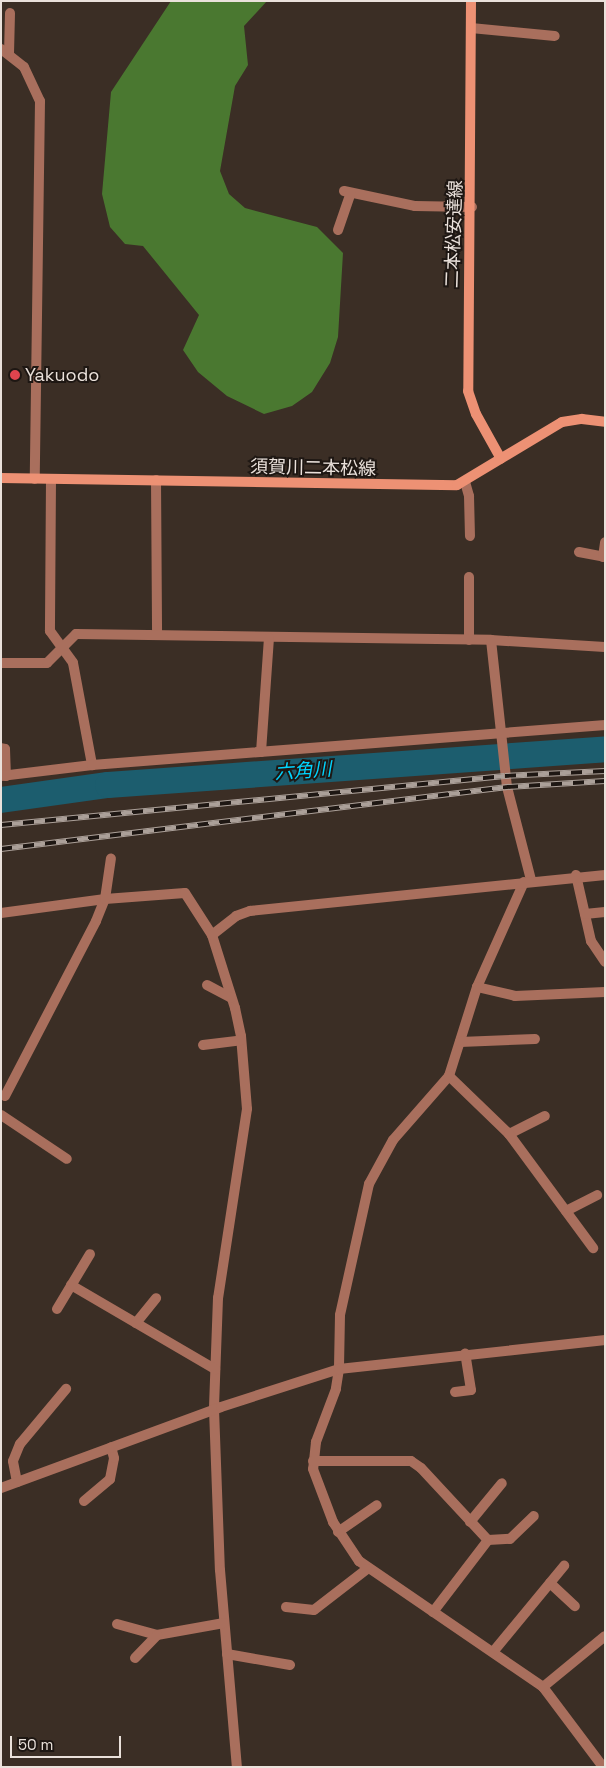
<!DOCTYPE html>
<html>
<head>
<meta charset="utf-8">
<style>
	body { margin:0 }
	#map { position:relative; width:606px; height:1768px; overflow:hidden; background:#3b2e25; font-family:"Space Grotesk","Noto Sans JP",sans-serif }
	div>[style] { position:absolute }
	.forest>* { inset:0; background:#4a7830 }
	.river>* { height:26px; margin:-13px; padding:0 13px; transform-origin:13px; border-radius:13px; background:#1c5d6e }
	.minor>* { height:10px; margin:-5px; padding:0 5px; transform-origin:5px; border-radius:5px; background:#a96f5d }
	.tertiary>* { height:10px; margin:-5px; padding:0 5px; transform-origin:5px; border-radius:5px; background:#a96f5d }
	.secondary>* { height:10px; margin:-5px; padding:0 5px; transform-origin:5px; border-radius:5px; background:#ed9174 }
	.rail>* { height:5.5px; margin-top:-2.75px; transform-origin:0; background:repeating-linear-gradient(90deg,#1e1713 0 11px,#aba099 0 22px); box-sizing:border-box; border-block:1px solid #aba099 }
	.dots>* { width:14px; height:14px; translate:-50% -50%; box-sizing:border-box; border:2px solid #1e1713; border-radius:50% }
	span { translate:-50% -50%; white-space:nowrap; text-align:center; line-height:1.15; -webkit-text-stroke:4px #1e1713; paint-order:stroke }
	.street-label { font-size:18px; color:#eae1db }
	.poi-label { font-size:18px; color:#eae1db }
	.left { translate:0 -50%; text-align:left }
	.water-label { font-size:19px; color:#01d4fe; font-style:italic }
	.frame { position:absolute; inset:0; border:2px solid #eae1db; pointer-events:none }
	.scale { position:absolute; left:10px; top:1736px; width:111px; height:22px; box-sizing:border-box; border:2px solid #eae1db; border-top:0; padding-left:6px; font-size:15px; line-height:18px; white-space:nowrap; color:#eae1db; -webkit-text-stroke:4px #1e1713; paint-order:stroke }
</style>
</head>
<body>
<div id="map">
	<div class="forest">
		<i style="clip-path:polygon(171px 1px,267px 1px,244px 26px,248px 65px,235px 86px,220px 171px,229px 194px,245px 208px,317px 227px,343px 253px,338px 337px,330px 363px,312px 392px,292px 406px,264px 414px,227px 396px,198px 372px,183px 350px,199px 315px,143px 246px,125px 244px,110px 227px,102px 194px,111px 92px)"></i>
	</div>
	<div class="river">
		<i style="left:1px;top:800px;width:108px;rotate:-8deg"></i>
		<i style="left:108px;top:785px;width:498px;rotate:-4.1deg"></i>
	</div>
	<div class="minor">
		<i style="left:471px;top:28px;width:84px;rotate:5.4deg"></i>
		<i style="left:1px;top:49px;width:29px;rotate:38deg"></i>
		<i style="left:24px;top:67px;width:38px;rotate:65deg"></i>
		<i style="left:40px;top:101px;width:378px;rotate:90.8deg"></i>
		<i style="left:9px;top:54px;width:41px;rotate:-88.6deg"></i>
		<i style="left:344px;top:191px;width:73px;rotate:11.9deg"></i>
		<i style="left:415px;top:206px;width:57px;rotate:1deg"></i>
		<i style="left:338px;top:230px;width:39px;rotate:-71deg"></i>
		<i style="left:51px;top:479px;width:152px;rotate:90.4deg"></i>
		<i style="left:50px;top:631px;width:39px;rotate:54deg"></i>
		<i style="left:73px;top:663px;width:104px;rotate:79.4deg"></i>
		<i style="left:156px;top:480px;width:155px;rotate:89.6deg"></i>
		<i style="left:465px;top:482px;width:15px;rotate:74deg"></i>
		<i style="left:469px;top:496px;width:40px;rotate:88.6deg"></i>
		<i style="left:579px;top:552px;width:26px;rotate:11deg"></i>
		<i style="left:603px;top:557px;width:15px;rotate:-82deg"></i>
		<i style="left:469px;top:640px;width:63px;rotate:-90deg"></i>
		<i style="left:491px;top:640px;width:148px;rotate:83.8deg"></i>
		<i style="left:507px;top:787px;width:96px;rotate:75.5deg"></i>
		<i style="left:1px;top:663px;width:46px"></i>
		<i style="left:47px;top:663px;width:41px;rotate:-45deg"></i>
		<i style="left:76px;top:634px;width:415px;rotate:0.8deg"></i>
		<i style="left:491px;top:640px;width:114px;rotate:3.5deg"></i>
		<i style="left:1px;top:748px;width:4px;rotate:14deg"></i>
		<i style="left:5px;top:749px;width:27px;rotate:88deg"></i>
		<i style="left:261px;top:752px;width:114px;rotate:-86deg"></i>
		<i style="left:1px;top:776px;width:92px;rotate:-6.9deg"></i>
		<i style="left:92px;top:765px;width:515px;rotate:-4.46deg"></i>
		<i style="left:576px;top:875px;width:68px;rotate:77.2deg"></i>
		<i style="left:591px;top:941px;width:25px;rotate:56deg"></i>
		<i style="left:524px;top:882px;width:115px;rotate:114.1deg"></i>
		<i style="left:477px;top:987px;width:93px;rotate:107.5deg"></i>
		<i style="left:449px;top:1076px;width:85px;rotate:131.2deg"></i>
		<i style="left:393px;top:1140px;width:50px;rotate:118.6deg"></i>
		<i style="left:369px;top:1184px;width:134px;rotate:102.5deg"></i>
		<i style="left:340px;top:1315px;width:54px;rotate:91.1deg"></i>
		<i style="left:339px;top:1369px;width:20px;rotate:99deg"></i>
		<i style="left:336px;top:1389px;width:57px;rotate:110.7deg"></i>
		<i style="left:316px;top:1442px;width:27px;rotate:96deg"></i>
		<i style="left:313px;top:1469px;width:57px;rotate:69.3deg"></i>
		<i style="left:333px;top:1522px;width:47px;rotate:56.3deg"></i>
		<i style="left:359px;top:1561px;width:223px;rotate:34.4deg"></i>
		<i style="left:543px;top:1687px;width:100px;rotate:53.1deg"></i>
		<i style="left:1px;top:913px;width:105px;rotate:-7.7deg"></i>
		<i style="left:105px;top:899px;width:80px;rotate:-4.3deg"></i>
		<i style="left:185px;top:893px;width:50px;rotate:57.3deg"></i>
		<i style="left:212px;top:935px;width:77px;rotate:72.5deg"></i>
		<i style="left:235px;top:1008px;width:29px;rotate:78deg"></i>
		<i style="left:241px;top:1036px;width:73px;rotate:85.3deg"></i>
		<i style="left:247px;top:1109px;width:191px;rotate:98.7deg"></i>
		<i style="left:218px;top:1298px;width:111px;rotate:92.1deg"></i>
		<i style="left:214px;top:1409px;width:161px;rotate:87.9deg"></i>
		<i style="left:220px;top:1570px;width:198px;rotate:85.1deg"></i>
		<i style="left:585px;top:914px;width:20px;rotate:-6deg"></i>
		<i style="left:212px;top:935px;width:31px;rotate:-38deg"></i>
		<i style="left:236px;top:916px;width:15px;rotate:-20deg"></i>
		<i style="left:250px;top:911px;width:357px;rotate:-5.8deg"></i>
		<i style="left:207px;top:985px;width:27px;rotate:28deg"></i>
		<i style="left:477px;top:987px;width:39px;rotate:13deg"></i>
		<i style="left:515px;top:996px;width:90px;rotate:-2.5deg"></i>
		<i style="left:460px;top:1042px;width:75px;rotate:-2.3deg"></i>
		<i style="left:203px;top:1045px;width:38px;rotate:-7deg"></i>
		<i style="left:449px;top:1076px;width:83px;rotate:44deg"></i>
		<i style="left:509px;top:1134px;width:40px;rotate:-26.6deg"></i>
		<i style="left:5px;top:1096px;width:197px;rotate:-62.5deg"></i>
		<i style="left:96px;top:921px;width:24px;rotate:-68deg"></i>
		<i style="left:105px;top:899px;width:41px;rotate:-81.7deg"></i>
		<i style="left:1px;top:1115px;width:79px;rotate:33.7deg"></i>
		<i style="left:509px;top:1134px;width:142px;rotate:53.6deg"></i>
		<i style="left:566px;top:1211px;width:35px;rotate:-27deg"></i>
		<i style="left:71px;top:1285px;width:167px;rotate:30.3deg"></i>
		<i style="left:57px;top:1309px;width:64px;rotate:-59deg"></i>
		<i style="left:136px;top:1323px;width:32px;rotate:-51deg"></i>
		<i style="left:455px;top:1392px;width:16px;rotate:-7deg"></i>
		<i style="left:471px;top:1390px;width:37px;rotate:-99deg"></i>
		<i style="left:313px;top:1461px;width:98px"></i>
		<i style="left:411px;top:1461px;width:12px;rotate:35deg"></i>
		<i style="left:421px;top:1468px;width:98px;rotate:47.1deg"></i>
		<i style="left:488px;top:1540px;width:22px;rotate:-3deg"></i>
		<i style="left:510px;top:1539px;width:33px;rotate:-44deg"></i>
		<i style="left:17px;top:1482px;width:21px;rotate:-101deg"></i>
		<i style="left:13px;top:1461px;width:18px;rotate:-68deg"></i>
		<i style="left:20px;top:1444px;width:72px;rotate:-50.1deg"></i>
		<i style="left:84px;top:1501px;width:34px;rotate:-40deg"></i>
		<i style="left:110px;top:1479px;width:21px;rotate:-79deg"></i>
		<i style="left:114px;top:1458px;width:11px;rotate:-105deg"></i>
		<i style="left:470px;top:1522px;width:50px;rotate:-50.6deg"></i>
		<i style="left:338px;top:1532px;width:47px;rotate:-34.7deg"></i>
		<i style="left:550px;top:1583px;width:34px;rotate:43deg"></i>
		<i style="left:286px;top:1607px;width:28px;rotate:6deg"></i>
		<i style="left:314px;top:1610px;width:67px;rotate:-37.7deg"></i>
		<i style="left:433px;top:1612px;width:91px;rotate:-52.6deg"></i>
		<i style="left:117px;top:1624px;width:41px;rotate:15.4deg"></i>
		<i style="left:157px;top:1635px;width:68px;rotate:-10.2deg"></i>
		<i style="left:493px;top:1652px;width:112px;rotate:-50.5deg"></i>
		<i style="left:227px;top:1654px;width:64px;rotate:9.9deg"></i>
		<i style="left:135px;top:1658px;width:32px;rotate:-46deg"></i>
		<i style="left:543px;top:1687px;width:80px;rotate:-39.4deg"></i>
	</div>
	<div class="tertiary">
		<i style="left:1px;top:1488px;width:234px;rotate:-20.2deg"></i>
		<i style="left:221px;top:1407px;width:124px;rotate:-17.9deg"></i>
		<i style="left:339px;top:1369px;width:268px;rotate:-6.2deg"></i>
	</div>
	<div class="secondary">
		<i style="left:471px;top:1px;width:390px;rotate:90.4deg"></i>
		<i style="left:468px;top:391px;width:24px;rotate:71deg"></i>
		<i style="left:476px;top:414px;width:51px;rotate:60.9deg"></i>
		<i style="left:1px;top:478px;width:456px;rotate:0.9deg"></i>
		<i style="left:457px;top:485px;width:122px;rotate:-31deg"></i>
		<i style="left:562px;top:422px;width:20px;rotate:-9deg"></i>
		<i style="left:582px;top:419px;width:23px;rotate:7deg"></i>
	</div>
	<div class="rail">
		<i style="left:1px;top:825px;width:506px;rotate:-5.55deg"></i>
		<i style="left:505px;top:776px;width:100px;rotate:-2.9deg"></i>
		<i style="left:1px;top:849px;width:510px;rotate:-6.99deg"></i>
		<i style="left:507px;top:787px;width:98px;rotate:-3.5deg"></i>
	</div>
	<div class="dots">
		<i style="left:15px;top:375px;background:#e0444e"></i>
	</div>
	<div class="street-label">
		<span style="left:454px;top:234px;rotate:-88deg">二本松安達線</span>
		<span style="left:313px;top:468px;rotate:1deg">須賀川二本松線</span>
	</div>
	<div class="poi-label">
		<span class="left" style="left:25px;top:375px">Yakuodo</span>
	</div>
	<div class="water-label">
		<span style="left:303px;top:771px;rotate:-4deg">六角川</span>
	</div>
	<div class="frame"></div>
	<div class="scale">50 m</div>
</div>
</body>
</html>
